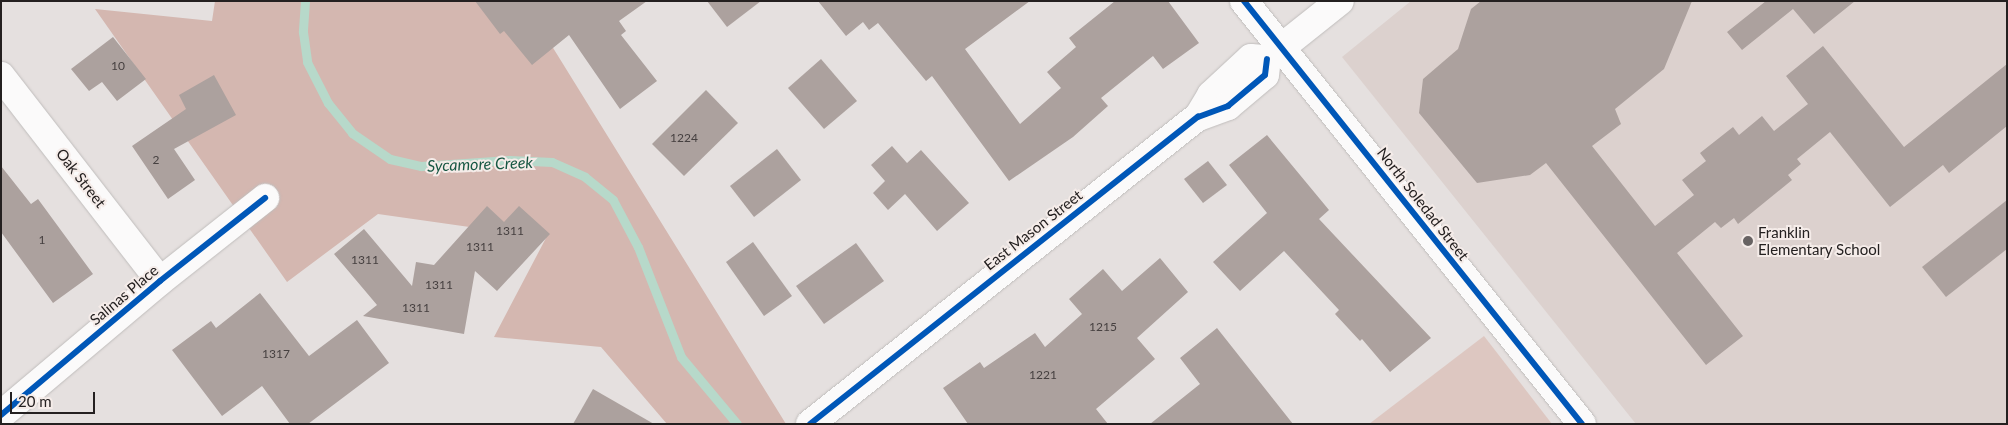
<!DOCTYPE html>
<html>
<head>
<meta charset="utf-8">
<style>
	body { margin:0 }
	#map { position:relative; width:2008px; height:425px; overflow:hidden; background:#e5e0df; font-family:Lato,sans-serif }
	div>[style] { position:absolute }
	.built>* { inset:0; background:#dcd1ce }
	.green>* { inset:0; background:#ddc7c1 }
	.forest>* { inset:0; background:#d4b7b0 }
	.stream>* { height:9px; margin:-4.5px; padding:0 4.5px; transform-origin:4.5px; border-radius:4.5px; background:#b7d9ca }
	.building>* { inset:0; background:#aca19e }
	.roads { filter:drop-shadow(0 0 1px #c0bdbc) drop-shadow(0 0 1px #c0bdbc) }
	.street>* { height:28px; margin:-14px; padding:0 14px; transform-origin:14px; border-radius:14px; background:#fbfafa }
	.secondary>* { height:28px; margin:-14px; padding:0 14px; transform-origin:14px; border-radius:14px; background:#fbfafa }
	.cycleway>* { height:6px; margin:-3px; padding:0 3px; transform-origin:3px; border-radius:3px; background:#0057b8 }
	.dots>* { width:14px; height:14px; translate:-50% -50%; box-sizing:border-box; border:2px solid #f5ece9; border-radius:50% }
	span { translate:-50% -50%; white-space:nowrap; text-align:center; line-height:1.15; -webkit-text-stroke:4px #f5ece9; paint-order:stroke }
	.number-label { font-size:12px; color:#464040 }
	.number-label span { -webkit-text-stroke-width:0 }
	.street-label { font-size:15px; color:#242020 }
	.poi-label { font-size:15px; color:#242020 }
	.left { translate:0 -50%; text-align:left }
	.water-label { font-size:16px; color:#175743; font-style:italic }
	.frame { position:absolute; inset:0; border:2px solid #242020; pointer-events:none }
	.scale { position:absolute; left:10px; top:392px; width:85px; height:22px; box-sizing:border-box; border:2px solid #242020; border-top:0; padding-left:6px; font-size:15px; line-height:18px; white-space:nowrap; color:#242020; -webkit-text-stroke:4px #f5ece9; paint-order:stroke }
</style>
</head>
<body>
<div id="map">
	<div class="built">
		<i style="clip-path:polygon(1411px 1px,2007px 1px,2007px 424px,1636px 424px,1342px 57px)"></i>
	</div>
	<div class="green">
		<i style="clip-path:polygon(1484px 336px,1552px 424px,1369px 424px)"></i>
	</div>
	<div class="forest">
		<i style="clip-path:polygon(215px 1px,524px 1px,786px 424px,667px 424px,601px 347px,494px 337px,546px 238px,378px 214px,287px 282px,95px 9px,212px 21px)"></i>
	</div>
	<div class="stream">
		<i style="left:305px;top:1px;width:31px;rotate:94deg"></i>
		<i style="left:303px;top:32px;width:30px;rotate:82deg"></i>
		<i style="left:307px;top:62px;width:46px;rotate:62.9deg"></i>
		<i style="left:328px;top:103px;width:38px;rotate:51deg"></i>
		<i style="left:352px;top:133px;width:46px;rotate:34.4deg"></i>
		<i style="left:390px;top:159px;width:32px;rotate:13deg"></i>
		<i style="left:421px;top:166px;width:88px;rotate:-3.9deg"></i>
		<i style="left:509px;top:160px;width:43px;rotate:2.7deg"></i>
		<i style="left:552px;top:162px;width:36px;rotate:24deg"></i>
		<i style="left:585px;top:177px;width:36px;rotate:39deg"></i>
		<i style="left:613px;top:200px;width:53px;rotate:62deg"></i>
		<i style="left:638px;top:247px;width:118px;rotate:68.6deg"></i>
		<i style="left:681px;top:357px;width:87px;rotate:50.1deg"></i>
	</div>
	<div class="building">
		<i style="clip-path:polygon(475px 1px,647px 1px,619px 21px,626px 31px,621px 35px,657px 81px,620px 109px,569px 35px,532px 65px,504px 31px,500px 34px)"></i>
		<i style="clip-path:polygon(707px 1px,761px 1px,727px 27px)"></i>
		<i style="clip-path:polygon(818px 1px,1030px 1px,965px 49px,1020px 124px,1061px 88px,1047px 72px,1076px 47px,1069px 38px,1115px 1px,1168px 1px,1199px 43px,1163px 69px,1153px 56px,1101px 98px,1108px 106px,1073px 137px,1009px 181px,932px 76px,926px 81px,878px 23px,869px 30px,863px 22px,846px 36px)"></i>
		<i style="clip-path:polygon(1481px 1px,1692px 1px,1664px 69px,1615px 109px,1621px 124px,1592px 146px,1655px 226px,1694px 195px,1682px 180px,1706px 161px,1700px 153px,1733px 127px,1739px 135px,1762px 116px,1774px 131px,1808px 104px,1786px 76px,1823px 46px,1904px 147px,2007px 64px,2007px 126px,1949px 173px,1943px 165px,1890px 207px,1830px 132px,1797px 159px,1801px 164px,1788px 175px,1792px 180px,1738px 224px,1734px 218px,1721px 228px,1715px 222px,1677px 253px,1743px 336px,1706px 365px,1546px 163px,1530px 175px,1477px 183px,1419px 113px,1423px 79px,1458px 49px,1471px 9px)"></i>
		<i style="clip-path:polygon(1766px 1px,1855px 1px,1814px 34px,1793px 9px,1742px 50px,1727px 32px)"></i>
		<i style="clip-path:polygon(113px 37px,146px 79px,117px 101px,102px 82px,89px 91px,71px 69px)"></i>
		<i style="clip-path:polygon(821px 59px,857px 101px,824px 129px,788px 88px)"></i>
		<i style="clip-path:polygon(214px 75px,236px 115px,174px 149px,195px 180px,168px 199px,132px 146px,186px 109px,179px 95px)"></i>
		<i style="clip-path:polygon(706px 90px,738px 123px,684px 176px,652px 144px)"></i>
		<i style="clip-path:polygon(1267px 135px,1329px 210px,1319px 219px,1431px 338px,1390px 372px,1362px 339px,1360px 341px,1335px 314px,1339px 310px,1284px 251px,1240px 291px,1213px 262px,1267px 213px,1229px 165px)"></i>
		<i style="clip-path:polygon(892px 146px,907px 163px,921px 150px,969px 203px,937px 231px,905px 194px,888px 210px,873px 193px,885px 181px,871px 165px)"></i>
		<i style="clip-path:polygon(777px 149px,801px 180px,754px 217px,730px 186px)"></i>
		<i style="clip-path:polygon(1208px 161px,1227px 185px,1203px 203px,1184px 179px)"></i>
		<i style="clip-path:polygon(1px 166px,31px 204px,38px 199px,93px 274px,53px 303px,1px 232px)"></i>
		<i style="clip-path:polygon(2007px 200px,2007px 249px,1946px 297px,1922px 267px)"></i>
		<i style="clip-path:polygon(487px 206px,504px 222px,519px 206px,550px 234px,497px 291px,475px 271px,464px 334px,363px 316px,377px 305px,334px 254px,364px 229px,412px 286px,416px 262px,434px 265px)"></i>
		<i style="clip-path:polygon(753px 242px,792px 296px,764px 316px,726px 262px)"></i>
		<i style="clip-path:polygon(856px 243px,884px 281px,824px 324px,796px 286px)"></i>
		<i style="clip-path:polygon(1160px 258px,1188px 292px,1137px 338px,1155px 359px,1096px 409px,1108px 424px,968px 424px,943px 388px,980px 362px,984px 368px,1035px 333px,1045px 347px,1082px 314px,1069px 299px,1103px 269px,1122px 291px)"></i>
		<i style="clip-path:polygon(260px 293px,309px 356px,357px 320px,389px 363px,308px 424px,290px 424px,262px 386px,222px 416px,172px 350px,211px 321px,216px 328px)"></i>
		<i style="clip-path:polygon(1217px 328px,1293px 424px,1150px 424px,1200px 384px,1180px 358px)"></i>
		<i style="clip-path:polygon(593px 389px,654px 424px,573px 424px)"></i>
	</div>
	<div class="roads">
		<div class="street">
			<i style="left:1244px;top:1px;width:541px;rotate:51.37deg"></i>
			<i style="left:1px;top:76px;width:259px;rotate:52.2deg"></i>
			<i style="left:1px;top:415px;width:208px;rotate:-40.1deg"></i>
			<i style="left:160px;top:281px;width:134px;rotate:-38.3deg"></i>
		</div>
		<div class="secondary">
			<i style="left:1198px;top:117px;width:26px;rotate:-59deg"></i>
			<i style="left:1211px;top:95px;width:54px;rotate:-42.8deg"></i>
			<i style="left:1251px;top:58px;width:16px;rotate:4deg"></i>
			<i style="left:1267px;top:59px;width:93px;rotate:-38.5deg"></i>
			<i style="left:810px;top:424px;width:495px;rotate:-38.4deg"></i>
			<i style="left:1198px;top:117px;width:32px;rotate:-20deg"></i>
			<i style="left:1228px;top:106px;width:48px;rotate:-40deg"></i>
			<i style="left:1265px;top:75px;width:16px;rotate:-83deg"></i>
		</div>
	</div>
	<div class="cycleway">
		<i style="left:1244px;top:1px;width:541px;rotate:51.37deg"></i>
		<i style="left:1px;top:415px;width:208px;rotate:-40.1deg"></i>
		<i style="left:160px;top:281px;width:134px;rotate:-38.3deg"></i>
		<i style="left:810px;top:424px;width:495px;rotate:-38.4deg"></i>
		<i style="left:1198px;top:117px;width:32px;rotate:-20deg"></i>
		<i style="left:1228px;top:106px;width:48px;rotate:-40deg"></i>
		<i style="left:1265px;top:75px;width:16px;rotate:-83deg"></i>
	</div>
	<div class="dots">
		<i style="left:1748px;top:241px;background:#686363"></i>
	</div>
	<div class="number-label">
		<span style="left:118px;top:66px">10</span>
		<span style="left:684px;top:138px">1224</span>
		<span style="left:156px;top:160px">2</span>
		<span style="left:510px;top:231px">1311</span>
		<span style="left:42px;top:240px">1</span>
		<span style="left:480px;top:247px">1311</span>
		<span style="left:365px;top:260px">1311</span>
		<span style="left:439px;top:285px">1311</span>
		<span style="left:416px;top:308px">1311</span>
		<span style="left:1103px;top:327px">1215</span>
		<span style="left:276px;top:354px">1317</span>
		<span style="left:1043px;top:375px">1221</span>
	</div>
	<div class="street-label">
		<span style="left:81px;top:178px;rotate:52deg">Oak Street</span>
		<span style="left:1423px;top:204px;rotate:52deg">North Soledad Street</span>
		<span style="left:1033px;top:230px;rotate:-38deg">East Mason Street</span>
		<span style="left:124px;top:295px;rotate:-40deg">Salinas Place</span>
	</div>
	<div class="poi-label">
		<span class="left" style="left:1758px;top:241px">Franklin<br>Elementary School</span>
	</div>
	<div class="water-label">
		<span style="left:480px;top:164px;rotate:-2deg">Sycamore Creek</span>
	</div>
	<div class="frame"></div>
	<div class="scale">20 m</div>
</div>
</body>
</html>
